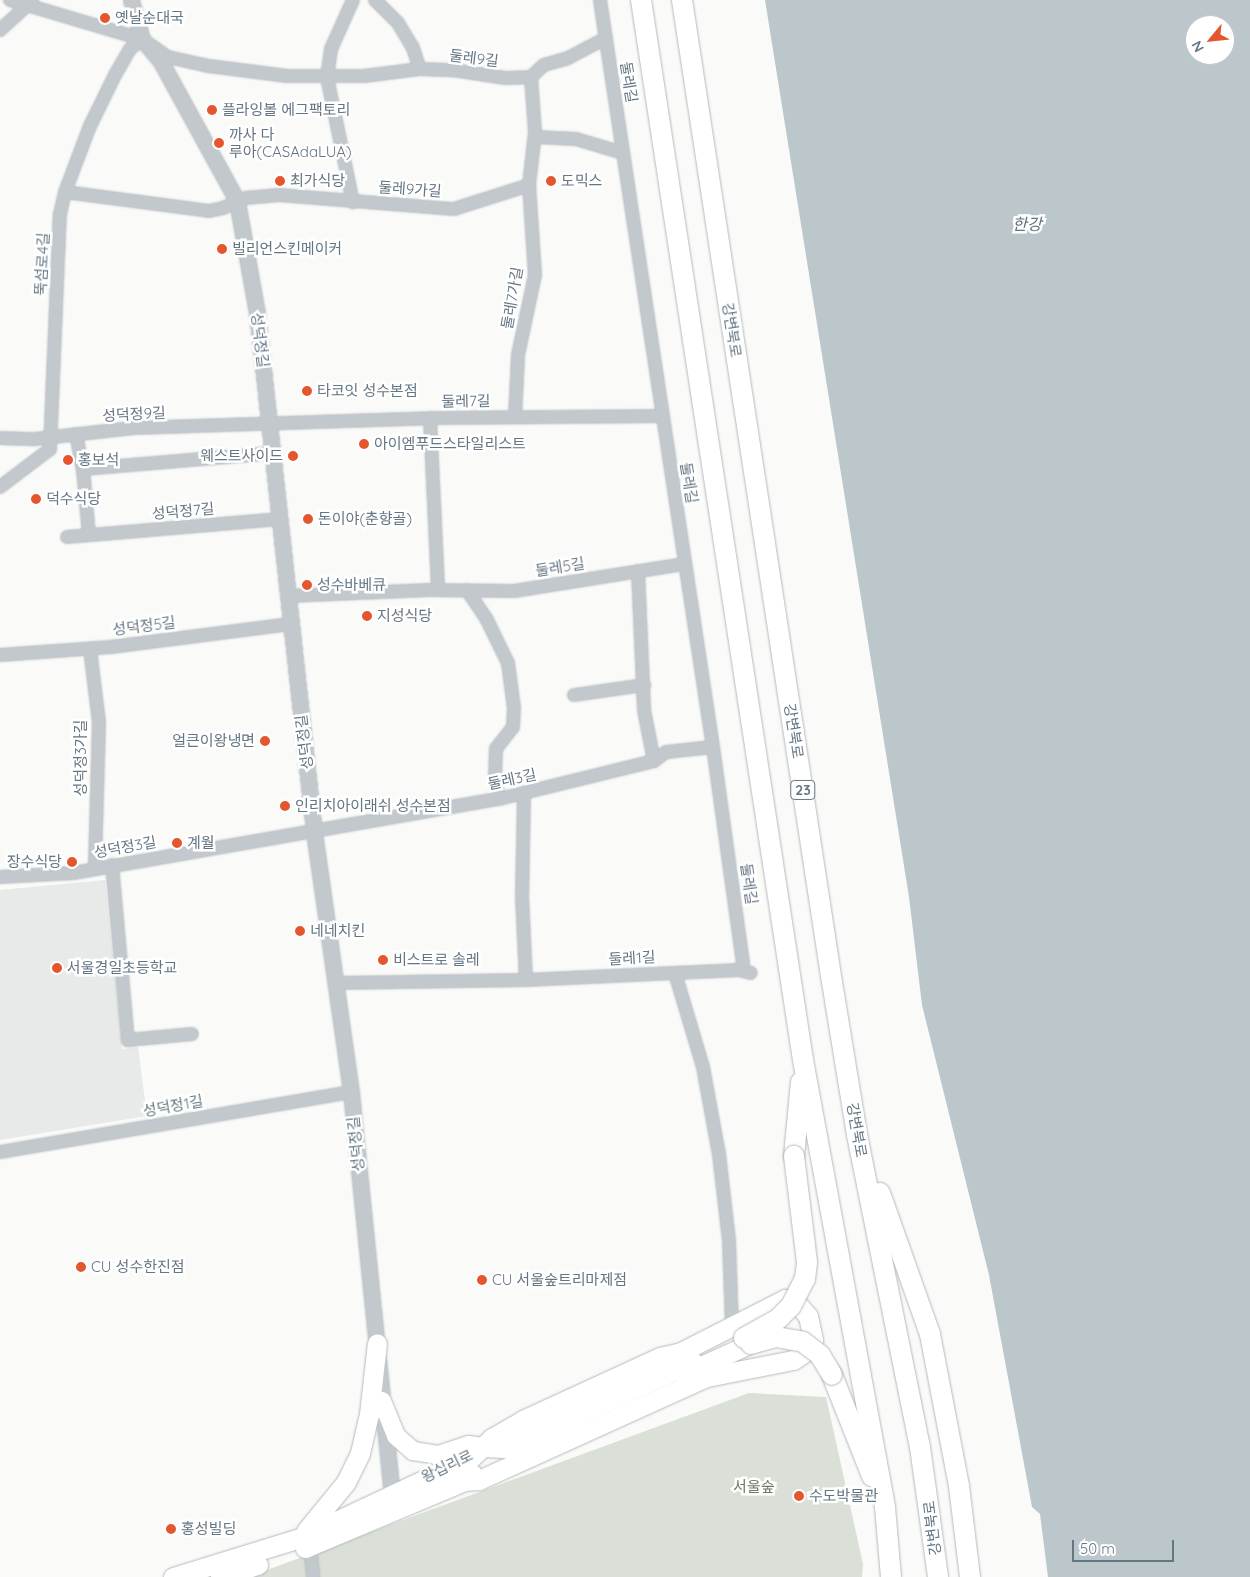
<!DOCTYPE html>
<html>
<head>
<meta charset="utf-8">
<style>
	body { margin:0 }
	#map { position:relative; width:1250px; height:1577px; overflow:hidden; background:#fafaf8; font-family:Quicksand,"Noto Sans KR",sans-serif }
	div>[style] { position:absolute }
	.built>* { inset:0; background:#e8e9e9 }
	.green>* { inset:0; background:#dadfd7 }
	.water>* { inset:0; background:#bbc7cb }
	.roads { filter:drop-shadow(0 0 1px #b3babf) drop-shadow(0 0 1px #b3babf) }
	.minor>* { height:12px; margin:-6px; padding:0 6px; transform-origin:6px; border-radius:6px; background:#c3c8cc }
	.tertiary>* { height:15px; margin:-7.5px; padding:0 7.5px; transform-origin:7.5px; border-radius:7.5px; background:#c3c8cc }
	.secondary>* { height:18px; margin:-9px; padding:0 9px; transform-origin:9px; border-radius:9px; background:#fff }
	.primary>* { height:19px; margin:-9.5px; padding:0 9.5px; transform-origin:9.5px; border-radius:9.5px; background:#fff }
	.trunk>* { height:20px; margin:-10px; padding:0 10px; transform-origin:10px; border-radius:10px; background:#fff }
	.bridges { filter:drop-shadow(0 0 1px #b4b9bd) drop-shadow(0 0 1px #b4b9bd) }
	.trunk-bridge>* { height:20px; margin:-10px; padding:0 10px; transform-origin:10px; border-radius:10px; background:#fff }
	.dots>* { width:14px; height:14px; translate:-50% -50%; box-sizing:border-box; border:2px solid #fff; border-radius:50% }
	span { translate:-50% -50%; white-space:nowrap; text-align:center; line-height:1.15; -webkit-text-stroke:5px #fff; paint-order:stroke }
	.shield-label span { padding:1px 4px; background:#fff; border:1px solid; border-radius:4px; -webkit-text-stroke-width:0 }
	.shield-label { font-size:14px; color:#657683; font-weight:700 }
	.poi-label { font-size:15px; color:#657683 }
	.left { translate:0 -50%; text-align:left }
	.right { translate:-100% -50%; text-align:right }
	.street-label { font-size:15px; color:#657683 }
	.park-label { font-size:15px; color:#687a64 }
	.water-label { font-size:16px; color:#60757c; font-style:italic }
	.north { position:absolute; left:1185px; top:15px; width:50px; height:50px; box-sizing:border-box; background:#fff; border:1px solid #c1c8cd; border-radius:50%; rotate:242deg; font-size:14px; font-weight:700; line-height:20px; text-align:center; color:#657683 }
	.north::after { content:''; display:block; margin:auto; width:18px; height:22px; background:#e4572e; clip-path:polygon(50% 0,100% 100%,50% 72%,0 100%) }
	.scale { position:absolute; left:1072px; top:1540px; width:102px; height:22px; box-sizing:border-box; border:2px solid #657683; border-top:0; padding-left:6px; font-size:15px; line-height:18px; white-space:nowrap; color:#657683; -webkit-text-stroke:4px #fff; paint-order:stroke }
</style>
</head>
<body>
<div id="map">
	<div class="built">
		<i style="clip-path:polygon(105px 880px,122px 1049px,138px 1047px,147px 1116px,0 1140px,0 890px)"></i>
	</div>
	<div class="green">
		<i style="clip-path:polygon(749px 1393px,826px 1397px,863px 1564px,862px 1577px,248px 1577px)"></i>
	</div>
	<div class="water">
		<i style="clip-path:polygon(evenodd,765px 0,1250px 0,1250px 1577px,1048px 1577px,1040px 1514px,1032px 1507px,989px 1275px,922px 1005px,909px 897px,765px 0,1195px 25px,1225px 25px,1225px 55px,1195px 55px,1195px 25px)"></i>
	</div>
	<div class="roads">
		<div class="minor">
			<i style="left:10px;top:0;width:138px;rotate:16.5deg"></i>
			<i style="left:142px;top:39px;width:32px;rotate:35deg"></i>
			<i style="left:168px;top:57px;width:42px;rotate:12.4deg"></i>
			<i style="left:209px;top:66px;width:79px;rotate:7.3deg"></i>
			<i style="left:287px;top:76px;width:77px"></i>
			<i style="left:364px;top:76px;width:56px;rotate:-7.1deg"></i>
			<i style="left:420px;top:69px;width:33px;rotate:2deg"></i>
			<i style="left:453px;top:70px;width:54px;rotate:8.6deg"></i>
			<i style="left:506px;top:78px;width:25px;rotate:-2deg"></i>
			<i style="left:531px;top:77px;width:18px;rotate:-43deg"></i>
			<i style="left:544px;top:65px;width:25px;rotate:-16deg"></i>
			<i style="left:568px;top:58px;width:43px;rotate:-27.8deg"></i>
			<i style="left:353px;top:0;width:54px;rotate:114.2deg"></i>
			<i style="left:331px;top:49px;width:28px;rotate:98deg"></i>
			<i style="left:327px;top:77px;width:128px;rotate:78.3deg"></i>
			<i style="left:375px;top:0;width:33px;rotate:45deg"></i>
			<i style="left:398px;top:23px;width:29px;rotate:59deg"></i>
			<i style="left:413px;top:48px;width:22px;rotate:72deg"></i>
			<i style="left:600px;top:0;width:755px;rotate:81.4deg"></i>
			<i style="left:713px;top:747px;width:218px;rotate:82.1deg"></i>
			<i style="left:743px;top:963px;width:8px;rotate:120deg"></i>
			<i style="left:0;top:30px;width:43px;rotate:-42.2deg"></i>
			<i style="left:535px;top:137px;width:41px;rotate:2.8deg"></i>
			<i style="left:576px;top:139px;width:49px;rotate:16.6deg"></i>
			<i style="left:65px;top:192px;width:145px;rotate:7.5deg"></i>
			<i style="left:209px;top:211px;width:14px;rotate:-12deg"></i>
			<i style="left:223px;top:208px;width:24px;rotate:-24deg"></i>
			<i style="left:245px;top:198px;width:34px;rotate:-5deg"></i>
			<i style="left:279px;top:195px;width:176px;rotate:4.6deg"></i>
			<i style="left:454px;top:209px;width:79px;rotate:-17.7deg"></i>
			<i style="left:515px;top:417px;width:62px;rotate:-87.2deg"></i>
			<i style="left:518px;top:355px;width:82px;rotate:-78deg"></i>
			<i style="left:535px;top:275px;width:90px;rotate:-93.8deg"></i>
			<i style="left:529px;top:185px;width:53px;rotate:-83.5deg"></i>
			<i style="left:535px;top:132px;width:55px;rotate:-94.2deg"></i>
			<i style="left:430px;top:418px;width:172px;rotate:87.3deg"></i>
			<i style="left:76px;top:434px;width:36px;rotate:79deg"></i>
			<i style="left:83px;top:469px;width:66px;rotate:84.8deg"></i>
			<i style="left:0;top:438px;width:35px;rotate:2deg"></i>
			<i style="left:35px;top:439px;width:99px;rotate:-6.4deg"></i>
			<i style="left:133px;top:428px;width:305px;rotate:-1.9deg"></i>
			<i style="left:438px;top:418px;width:225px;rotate:-0.5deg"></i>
			<i style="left:83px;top:469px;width:191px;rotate:-4.8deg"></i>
			<i style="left:0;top:487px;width:63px;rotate:-37.2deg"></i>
			<i style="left:50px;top:449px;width:235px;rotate:-87.6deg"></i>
			<i style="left:60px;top:214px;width:23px;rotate:-77deg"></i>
			<i style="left:65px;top:192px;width:71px;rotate:-69.3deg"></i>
			<i style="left:90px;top:126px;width:57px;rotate:-63.9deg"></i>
			<i style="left:115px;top:75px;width:30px;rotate:-60deg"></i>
			<i style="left:130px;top:49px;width:16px;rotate:-40deg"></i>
			<i style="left:67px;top:537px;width:214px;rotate:-4.8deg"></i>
			<i style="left:638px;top:571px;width:139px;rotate:87.5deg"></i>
			<i style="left:644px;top:710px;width:52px;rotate:78.9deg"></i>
			<i style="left:467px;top:590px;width:36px;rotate:56deg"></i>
			<i style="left:487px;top:620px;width:48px;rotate:64deg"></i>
			<i style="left:508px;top:663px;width:45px;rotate:82.4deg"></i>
			<i style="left:514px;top:708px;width:19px;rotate:93deg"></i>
			<i style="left:513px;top:727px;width:28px;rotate:128deg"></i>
			<i style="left:496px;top:749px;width:30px;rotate:92deg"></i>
			<i style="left:495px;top:779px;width:20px;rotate:79deg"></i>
			<i style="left:288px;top:596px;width:141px;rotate:-2.4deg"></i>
			<i style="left:429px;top:590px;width:85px;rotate:0.7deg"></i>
			<i style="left:514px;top:591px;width:173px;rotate:-9deg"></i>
			<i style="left:90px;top:649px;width:74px;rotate:83deg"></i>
			<i style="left:99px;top:722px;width:146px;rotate:91.6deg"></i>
			<i style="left:0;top:655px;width:111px;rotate:-4.1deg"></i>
			<i style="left:111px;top:647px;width:181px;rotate:-7.3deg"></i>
			<i style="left:574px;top:695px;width:71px;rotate:-8.1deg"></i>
			<i style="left:524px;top:795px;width:101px;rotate:91.1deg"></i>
			<i style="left:522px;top:896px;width:84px;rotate:87.3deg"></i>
			<i style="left:112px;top:865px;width:176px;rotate:84.8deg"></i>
			<i style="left:128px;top:1040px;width:64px;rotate:-5.4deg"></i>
			<i style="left:0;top:877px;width:73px;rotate:-3.1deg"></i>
			<i style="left:73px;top:873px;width:432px;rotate:-9.9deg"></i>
			<i style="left:499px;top:799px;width:160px;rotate:-13.8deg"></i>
			<i style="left:654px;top:761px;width:15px;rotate:-37deg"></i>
			<i style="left:666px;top:752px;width:47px;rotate:-6.1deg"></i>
			<i style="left:675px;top:973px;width:98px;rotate:73.4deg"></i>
			<i style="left:703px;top:1067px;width:88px;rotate:79.6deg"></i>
			<i style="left:719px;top:1154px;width:88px;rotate:83.4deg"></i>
			<i style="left:729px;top:1241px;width:87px;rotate:88deg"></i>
			<i style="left:337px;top:983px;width:189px;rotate:-0.9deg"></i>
			<i style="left:526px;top:980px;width:213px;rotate:-2.7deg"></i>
			<i style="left:739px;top:970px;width:12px;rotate:14deg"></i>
			<i style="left:0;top:1152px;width:356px;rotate:-9.7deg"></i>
			<i style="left:310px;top:1546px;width:31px;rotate:84deg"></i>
		</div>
		<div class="tertiary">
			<i style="left:131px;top:0;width:41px;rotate:74.2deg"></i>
			<i style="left:142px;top:39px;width:30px;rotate:50deg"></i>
			<i style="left:161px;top:62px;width:158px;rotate:61.3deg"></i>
			<i style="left:237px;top:201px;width:114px;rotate:79.9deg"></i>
			<i style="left:257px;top:313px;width:522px;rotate:83.73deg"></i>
			<i style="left:314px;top:832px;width:263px;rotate:81.9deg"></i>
			<i style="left:351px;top:1092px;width:414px;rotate:84.2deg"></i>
		</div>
		<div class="secondary">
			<i style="left:382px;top:1401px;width:38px;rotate:68deg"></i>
			<i style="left:396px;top:1436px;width:23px;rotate:41deg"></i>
			<i style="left:413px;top:1451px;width:25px;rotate:9deg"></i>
			<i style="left:438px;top:1455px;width:32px;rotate:-18deg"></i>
			<i style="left:468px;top:1445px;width:16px;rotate:7deg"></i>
		</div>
		<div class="primary">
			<i style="left:684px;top:1374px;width:69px;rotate:-24.7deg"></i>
			<i style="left:484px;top:1447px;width:21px;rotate:3deg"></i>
			<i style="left:505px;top:1448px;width:207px;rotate:-24.6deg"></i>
			<i style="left:306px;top:1531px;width:63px;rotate:-50.8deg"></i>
			<i style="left:346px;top:1482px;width:32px;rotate:-64deg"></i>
			<i style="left:360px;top:1453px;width:40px;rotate:-77deg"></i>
			<i style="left:369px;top:1414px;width:71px;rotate:-83.6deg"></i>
			<i style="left:305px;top:1548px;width:173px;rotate:-22.8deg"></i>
			<i style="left:464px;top:1481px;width:11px;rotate:-41deg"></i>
			<i style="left:173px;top:1577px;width:133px;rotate:-17.1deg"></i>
			<i style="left:300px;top:1538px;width:190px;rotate:-25.2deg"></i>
			<i style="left:472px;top:1457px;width:28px;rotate:-44deg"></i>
			<i style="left:492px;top:1438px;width:36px;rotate:-30deg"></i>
			<i style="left:523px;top:1420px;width:151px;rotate:-24.7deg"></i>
			<i style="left:660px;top:1357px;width:22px;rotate:-13deg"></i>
			<i style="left:681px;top:1352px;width:117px;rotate:-27deg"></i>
			<i style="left:785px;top:1299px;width:8px"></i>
			<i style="left:793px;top:1299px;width:23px;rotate:49deg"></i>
			<i style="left:808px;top:1316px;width:25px;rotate:78deg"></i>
			<i style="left:813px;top:1340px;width:11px;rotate:117deg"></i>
			<i style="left:808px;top:1350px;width:18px;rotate:146deg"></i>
			<i style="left:793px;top:1360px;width:89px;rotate:168.9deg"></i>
			<i style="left:706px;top:1377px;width:249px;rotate:155.6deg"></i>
			<i style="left:479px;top:1480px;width:15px;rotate:176deg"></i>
			<i style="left:220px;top:1577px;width:40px;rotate:-18deg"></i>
		</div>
		<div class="trunk">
			<i style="left:641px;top:0;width:1072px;rotate:81.31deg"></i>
			<i style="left:803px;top:1060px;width:454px;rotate:79.6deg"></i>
			<i style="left:885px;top:1507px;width:70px;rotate:85.1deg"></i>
			<i style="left:682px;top:0;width:993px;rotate:81.32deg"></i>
			<i style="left:832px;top:982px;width:155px;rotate:80.7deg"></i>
			<i style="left:857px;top:1135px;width:318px;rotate:78.6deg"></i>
			<i style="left:920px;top:1447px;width:131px;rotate:82.1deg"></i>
			<i style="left:794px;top:1156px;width:74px;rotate:-84.6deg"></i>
			<i style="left:880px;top:1193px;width:150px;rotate:70.5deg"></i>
			<i style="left:930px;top:1334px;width:155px;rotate:79.2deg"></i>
			<i style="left:959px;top:1486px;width:92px;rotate:83.1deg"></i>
			<i style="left:832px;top:1375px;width:109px;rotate:68.4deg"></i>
		</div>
	</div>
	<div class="bridges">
		<div class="trunk-bridge">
			<i style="left:744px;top:1338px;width:38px;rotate:-29deg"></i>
			<i style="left:777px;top:1320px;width:20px;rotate:-45deg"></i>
			<i style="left:791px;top:1306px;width:30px;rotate:-63deg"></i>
			<i style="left:805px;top:1279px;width:17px;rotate:-83deg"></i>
			<i style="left:807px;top:1262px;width:107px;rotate:-97deg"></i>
			<i style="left:751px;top:1344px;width:26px;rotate:-16deg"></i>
			<i style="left:776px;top:1337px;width:27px;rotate:10deg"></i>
			<i style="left:803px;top:1342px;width:21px;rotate:37deg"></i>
			<i style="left:820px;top:1355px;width:23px;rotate:59deg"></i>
		</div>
	</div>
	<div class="dots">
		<i style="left:105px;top:18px;background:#e4572e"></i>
		<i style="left:212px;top:110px;background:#e4572e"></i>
		<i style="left:219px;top:143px;background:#e4572e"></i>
		<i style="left:280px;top:181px;background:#e4572e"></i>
		<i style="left:551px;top:181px;background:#e4572e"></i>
		<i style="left:222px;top:249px;background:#e4572e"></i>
		<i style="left:307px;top:391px;background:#e4572e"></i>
		<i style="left:364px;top:444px;background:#e4572e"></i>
		<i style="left:293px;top:456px;background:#e4572e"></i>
		<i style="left:68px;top:460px;background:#e4572e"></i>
		<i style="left:36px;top:499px;background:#e4572e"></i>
		<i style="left:308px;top:519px;background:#e4572e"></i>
		<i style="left:307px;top:585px;background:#e4572e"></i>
		<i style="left:367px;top:616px;background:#e4572e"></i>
		<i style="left:265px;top:741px;background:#e4572e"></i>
		<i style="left:285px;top:806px;background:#e4572e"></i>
		<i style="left:177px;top:843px;background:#e4572e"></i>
		<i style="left:72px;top:862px;background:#e4572e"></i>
		<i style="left:300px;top:931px;background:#e4572e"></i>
		<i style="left:383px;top:960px;background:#e4572e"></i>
		<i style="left:57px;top:968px;background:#e4572e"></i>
		<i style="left:81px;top:1267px;background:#e4572e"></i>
		<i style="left:482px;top:1280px;background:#e4572e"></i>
		<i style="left:799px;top:1496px;background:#e4572e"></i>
		<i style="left:171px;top:1529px;background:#e4572e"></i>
	</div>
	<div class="shield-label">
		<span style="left:803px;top:790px">23</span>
	</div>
	<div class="poi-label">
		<span class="left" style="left:115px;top:18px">옛날순대국</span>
		<span class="left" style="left:222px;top:110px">플라잉볼 에그팩토리</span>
		<span class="left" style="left:229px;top:143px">까사 다<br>루아(CASAdaLUA)</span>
		<span class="left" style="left:290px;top:181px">최가식당</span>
		<span class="left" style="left:561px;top:181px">도믹스</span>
		<span class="left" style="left:232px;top:249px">빌리언스킨메이커</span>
		<span class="left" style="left:317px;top:391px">타코잇 성수본점</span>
		<span class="left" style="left:374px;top:444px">아이엠푸드스타일리스트</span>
		<span class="right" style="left:283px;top:456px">웨스트사이드</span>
		<span class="left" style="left:78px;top:460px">홍보석</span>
		<span class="left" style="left:46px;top:499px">덕수식당</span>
		<span class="left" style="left:318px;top:519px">돈이야(춘향골)</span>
		<span class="left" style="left:317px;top:585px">성수바베큐</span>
		<span class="left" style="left:377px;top:616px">지성식당</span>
		<span class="right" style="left:255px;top:741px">얼큰이왕냉면</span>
		<span class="left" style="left:295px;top:806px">인리치아이래쉬 성수본점</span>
		<span class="left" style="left:187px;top:843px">계월</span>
		<span class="right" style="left:62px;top:862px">장수식당</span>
		<span class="left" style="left:310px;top:931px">네네치킨</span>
		<span class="left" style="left:393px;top:960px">비스트로 솔레</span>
		<span class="left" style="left:67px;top:968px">서울경일초등학교</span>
		<span class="left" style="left:91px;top:1267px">CU 성수한진점</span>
		<span class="left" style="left:492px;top:1280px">CU 서울숲트리마제점</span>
		<span class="left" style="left:809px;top:1496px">수도박물관</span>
		<span class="left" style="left:181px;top:1529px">홍성빌딩</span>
	</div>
	<div class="street-label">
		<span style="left:474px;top:58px;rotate:7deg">둘레9길</span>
		<span style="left:629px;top:82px;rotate:81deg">둘레길</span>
		<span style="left:410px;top:189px;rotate:4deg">둘레9가길</span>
		<span style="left:42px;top:264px;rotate:-87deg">뚝섬로4길</span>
		<span style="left:512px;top:298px;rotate:-80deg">둘레7가길</span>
		<span style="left:732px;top:330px;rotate:81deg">강변북로</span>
		<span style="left:260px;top:340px;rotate:83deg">성덕정길</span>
		<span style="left:466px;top:401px;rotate:-1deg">둘레7길</span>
		<span style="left:134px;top:414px;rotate:-3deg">성덕정9길</span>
		<span style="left:689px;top:483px;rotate:81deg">둘레길</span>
		<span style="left:183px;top:511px;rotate:-5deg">성덕정7길</span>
		<span style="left:560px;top:567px;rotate:-9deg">둘레5길</span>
		<span style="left:144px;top:626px;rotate:-7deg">성덕정5길</span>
		<span style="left:794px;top:731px;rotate:81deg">강변북로</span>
		<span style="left:304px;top:742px;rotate:-97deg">성덕정길</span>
		<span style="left:81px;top:758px;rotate:-90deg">성덕정3가길</span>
		<span style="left:512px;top:779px;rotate:-12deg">둘레3길</span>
		<span style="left:125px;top:847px;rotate:-10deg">성덕정3길</span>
		<span style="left:749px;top:884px;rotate:82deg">둘레길</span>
		<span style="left:632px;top:958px;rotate:-3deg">둘레1길</span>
		<span style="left:173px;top:1106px;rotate:-10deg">성덕정1길</span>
		<span style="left:857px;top:1130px;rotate:80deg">강변북로</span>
		<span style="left:356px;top:1144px;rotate:-96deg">성덕정길</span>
		<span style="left:447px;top:1466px;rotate:-26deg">왕십리로</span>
		<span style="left:932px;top:1528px;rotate:-97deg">강변북로</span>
	</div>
	<div class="park-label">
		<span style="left:754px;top:1487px">서울숲</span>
	</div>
	<div class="water-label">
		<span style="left:1027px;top:224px">한강</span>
	</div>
	<div class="north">N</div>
	<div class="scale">50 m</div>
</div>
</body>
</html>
